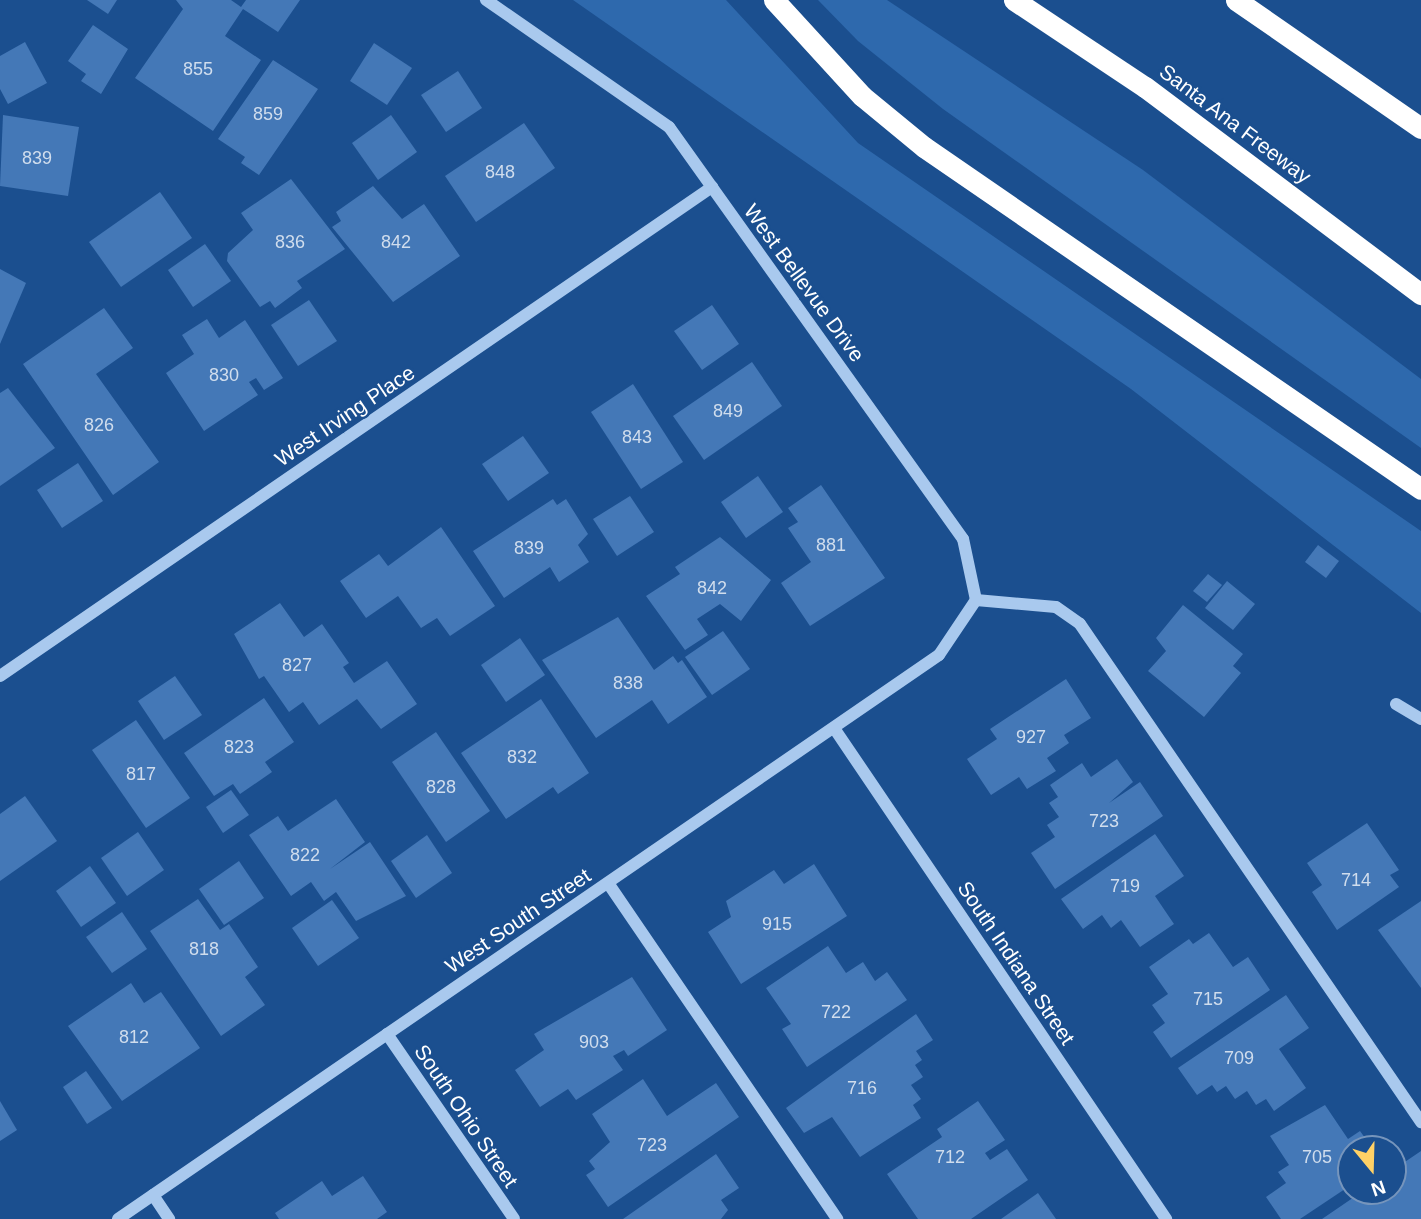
<!DOCTYPE html>
<html>
<head>
<meta charset="utf-8">
<style>
	body { margin:0 }
	#map { position:relative; width:1421px; height:1219px; overflow:hidden; background:#1b4f8f; font-family:Helvetica,sans-serif }
	div>[style] { position:absolute }
	.green>* { inset:0; background:#2e69ad }
	.building>* { inset:0; background:#4478b7 }
	.minor>* { height:12px; margin:-6px; padding:0 6px; transform-origin:6px; border-radius:6px; background:#a9c9ee }
	.highway>* { height:21px; margin:-10.5px; padding:0 10.5px; transform-origin:10.5px; border-radius:10.5px; background:#fff }
	span { translate:-50% -50%; white-space:nowrap; text-align:center; line-height:1.15; -webkit-text-stroke:5px #1b4f8f; paint-order:stroke }
	.number-label { font-size:18px; color:#d0dded }
	.number-label span { -webkit-text-stroke-width:0 }
	.street-label { font-size:21px; color:#fff }
	.north { position:absolute; left:1337px; top:1135px; width:70px; height:70px; box-sizing:border-box; background:#1b4f8f; border:2px solid #7695bc; border-radius:50%; rotate:161deg; font-size:19px; font-weight:700; line-height:28px; text-align:center; color:#fff }
	.north::after { content:''; display:block; margin:auto; width:24px; height:32px; background:#ffd166; clip-path:polygon(50% 0,100% 100%,50% 72%,0 100%) }
</style>
</head>
<body>
<div id="map">
	<div class="green">
		<i style="clip-path:polygon(573px 0,726px 0,858px 143px,1421px 531px,1421px 613px,1131px 389px)"></i>
		<i style="clip-path:polygon(818px 0,887px 0,1143px 170px,1421px 379px,1421px 448px,943px 109px,858px 41px)"></i>
	</div>
	<div class="building">
		<i style="clip-path:polygon(87px 0,117px 0,108px 14px)"></i>
		<i style="clip-path:polygon(176px 0,231px 0,241px 7px,246px 0,300px 0,278px 32px,243px 9px,225px 36px,261px 60px,213px 131px,135px 78px,183px 9px)"></i>
		<i style="clip-path:polygon(93px 25px,128px 49px,101px 94px,81px 81px,86px 74px,68px 61px)"></i>
		<i style="clip-path:polygon(25px 42px,47px 83px,8px 104px,0 89px,0 56px)"></i>
		<i style="clip-path:polygon(374px 43px,412px 68px,387px 105px,350px 81px)"></i>
		<i style="clip-path:polygon(273px 60px,318px 89px,259px 175px,241px 163px,245px 157px,218px 139px)"></i>
		<i style="clip-path:polygon(458px 71px,482px 108px,446px 132px,421px 95px)"></i>
		<i style="clip-path:polygon(3px 115px,79px 127px,68px 196px,0 186px)"></i>
		<i style="clip-path:polygon(391px 115px,417px 152px,378px 180px,352px 143px)"></i>
		<i style="clip-path:polygon(524px 123px,555px 168px,476px 222px,445px 176px)"></i>
		<i style="clip-path:polygon(291px 179px,345px 249px,297px 281px,302px 288px,275px 308px,270px 301px,260px 307px,227px 261px,228px 253px,253px 230px,241px 213px)"></i>
		<i style="clip-path:polygon(373px 186px,402px 219px,424px 204px,460px 256px,393px 302px,332px 227px,341px 221px,336px 212px)"></i>
		<i style="clip-path:polygon(160px 192px,192px 238px,121px 287px,89px 242px)"></i>
		<i style="clip-path:polygon(205px 244px,231px 281px,193px 307px,168px 270px)"></i>
		<i style="clip-path:polygon(0 269px,26px 283px,0 344px)"></i>
		<i style="clip-path:polygon(309px 300px,337px 341px,298px 366px,271px 325px)"></i>
		<i style="clip-path:polygon(712px 305px,739px 344px,702px 370px,674px 331px)"></i>
		<i style="clip-path:polygon(104px 308px,133px 348px,96px 374px,159px 462px,113px 495px,23px 364px)"></i>
		<i style="clip-path:polygon(207px 319px,219px 338px,245px 320px,283px 378px,264px 390px,256px 378px,249px 382px,258px 395px,204px 431px,166px 373px,194px 354px,182px 335px)"></i>
		<i style="clip-path:polygon(752px 362px,782px 406px,704px 460px,673px 416px)"></i>
		<i style="clip-path:polygon(633px 384px,683px 462px,641px 489px,591px 412px)"></i>
		<i style="clip-path:polygon(8px 388px,55px 448px,0 486px,0 393px)"></i>
		<i style="clip-path:polygon(523px 436px,549px 473px,508px 501px,482px 464px)"></i>
		<i style="clip-path:polygon(78px 463px,103px 501px,62px 528px,37px 490px)"></i>
		<i style="clip-path:polygon(758px 476px,783px 512px,746px 538px,721px 502px)"></i>
		<i style="clip-path:polygon(821px 485px,885px 578px,810px 626px,781px 583px,811px 562px,788px 528px,798px 522px,788px 508px)"></i>
		<i style="clip-path:polygon(630px 496px,654px 532px,617px 556px,593px 519px)"></i>
		<i style="clip-path:polygon(553px 499px,557px 505px,566px 499px,588px 534px,578px 545px,589px 562px,559px 582px,550px 567px,504px 598px,473px 551px)"></i>
		<i style="clip-path:polygon(441px 527px,495px 606px,450px 636px,437px 618px,421px 628px,398px 596px,366px 618px,340px 581px,379px 554px,388px 566px)"></i>
		<i style="clip-path:polygon(720px 537px,771px 580px,741px 621px,720px 604px,697px 619px,708px 635px,685px 650px,646px 596px,680px 574px,675px 567px)"></i>
		<i style="clip-path:polygon(1318px 545px,1339px 561px,1326px 578px,1305px 562px)"></i>
		<i style="clip-path:polygon(1208px 574px,1222px 585px,1207px 602px,1193px 591px)"></i>
		<i style="clip-path:polygon(1227px 581px,1255px 604px,1233px 630px,1205px 608px)"></i>
		<i style="clip-path:polygon(280px 603px,304px 637px,322px 624px,349px 663px,343px 667px,354px 683px,387px 661px,417px 704px,381px 729px,357px 699px,319px 725px,303px 702px,289px 712px,264px 676px,259px 679px,234px 634px)"></i>
		<i style="clip-path:polygon(1183px 605px,1243px 654px,1233px 666px,1241px 673px,1204px 717px,1148px 671px,1166px 651px,1156px 638px)"></i>
		<i style="clip-path:polygon(618px 617px,654px 670px,673px 656px,678px 663px,682px 660px,707px 697px,668px 724px,652px 700px,596px 738px,542px 660px)"></i>
		<i style="clip-path:polygon(723px 631px,750px 669px,712px 695px,685px 657px)"></i>
		<i style="clip-path:polygon(520px 638px,545px 675px,506px 702px,481px 665px)"></i>
		<i style="clip-path:polygon(175px 676px,202px 715px,164px 740px,138px 701px)"></i>
		<i style="clip-path:polygon(1066px 679px,1091px 718px,1064px 735px,1069px 743px,1047px 758px,1056px 771px,1027px 789px,1019px 777px,991px 795px,967px 759px,997px 739px,990px 729px)"></i>
		<i style="clip-path:polygon(264px 698px,294px 742px,265px 762px,272px 772px,240px 794px,233px 784px,214px 796px,184px 753px)"></i>
		<i style="clip-path:polygon(541px 699px,589px 773px,558px 794px,553px 787px,506px 819px,461px 753px)"></i>
		<i style="clip-path:polygon(136px 720px,190px 798px,146px 828px,92px 750px)"></i>
		<i style="clip-path:polygon(436px 732px,490px 811px,446px 842px,392px 762px)"></i>
		<i style="clip-path:polygon(1117px 759px,1133px 782px,1109px 803px,1140px 782px,1163px 816px,1055px 889px,1031px 853px,1055px 837px,1047px 825px,1059px 817px,1049px 803px,1058px 797px,1050px 785px,1082px 763px,1091px 777px)"></i>
		<i style="clip-path:polygon(231px 790px,249px 815px,223px 833px,206px 807px)"></i>
		<i style="clip-path:polygon(25px 796px,57px 841px,0 881px,0 814px)"></i>
		<i style="clip-path:polygon(336px 799px,365px 842px,330px 869px,370px 842px,406px 896px,356px 921px,336px 892px,324px 901px,311px 882px,291px 896px,249px 835px,278px 816px,288px 831px)"></i>
		<i style="clip-path:polygon(1367px 823px,1399px 870px,1390px 875px,1399px 887px,1337px 930px,1312px 892px,1322px 885px,1307px 863px)"></i>
		<i style="clip-path:polygon(138px 832px,164px 870px,127px 896px,101px 858px)"></i>
		<i style="clip-path:polygon(1155px 834px,1184px 876px,1155px 896px,1174px 924px,1140px 947px,1121px 920px,1111px 928px,1102px 915px,1083px 929px,1061px 899px)"></i>
		<i style="clip-path:polygon(427px 835px,452px 873px,416px 898px,391px 861px)"></i>
		<i style="clip-path:polygon(239px 861px,264px 898px,224px 925px,199px 889px)"></i>
		<i style="clip-path:polygon(814px 864px,847px 916px,741px 984px,708px 932px,731px 917px,726px 901px,774px 870px,784px 884px)"></i>
		<i style="clip-path:polygon(90px 866px,116px 903px,81px 927px,56px 891px)"></i>
		<i style="clip-path:polygon(198px 899px,220px 930px,229px 924px,258px 967px,245px 977px,265px 1005px,221px 1036px,150px 931px)"></i>
		<i style="clip-path:polygon(332px 900px,359px 938px,318px 966px,292px 928px)"></i>
		<i style="clip-path:polygon(1421px 901px,1421px 988px,1378px 930px)"></i>
		<i style="clip-path:polygon(122px 912px,147px 949px,112px 973px,86px 937px)"></i>
		<i style="clip-path:polygon(1209px 933px,1233px 967px,1248px 957px,1270px 990px,1171px 1058px,1153px 1032px,1165px 1023px,1152px 1005px,1168px 994px,1149px 967px,1189px 939px,1193px 944px)"></i>
		<i style="clip-path:polygon(828px 946px,846px 973px,863px 962px,875px 981px,887px 972px,907px 1000px,807px 1067px,782px 1029px,791px 1024px,766px 988px)"></i>
		<i style="clip-path:polygon(632px 977px,667px 1030px,628px 1056px,624px 1050px,613px 1056px,623px 1070px,576px 1100px,568px 1089px,540px 1107px,515px 1070px,544px 1050px,534px 1034px)"></i>
		<i style="clip-path:polygon(131px 983px,144px 1003px,161px 992px,200px 1048px,122px 1101px,68px 1026px)"></i>
		<i style="clip-path:polygon(1286px 995px,1309px 1028px,1279px 1049px,1306px 1088px,1274px 1111px,1266px 1099px,1256px 1105px,1247px 1091px,1235px 1099px,1226px 1086px,1217px 1092px,1212px 1085px,1197px 1095px,1178px 1068px)"></i>
		<i style="clip-path:polygon(916px 1014px,933px 1040px,916px 1051px,922px 1060px,915px 1065px,923px 1077px,911px 1085px,921px 1099px,913px 1105px,921px 1118px,860px 1157px,832px 1117px,804px 1133px,786px 1108px)"></i>
		<i style="clip-path:polygon(86px 1071px,112px 1108px,87px 1124px,63px 1087px)"></i>
		<i style="clip-path:polygon(643px 1079px,667px 1116px,716px 1083px,739px 1117px,608px 1207px,586px 1175px,595px 1169px,589px 1161px,610px 1142px,592px 1114px)"></i>
		<i style="clip-path:polygon(0 1101px,17px 1130px,0 1141px)"></i>
		<i style="clip-path:polygon(978px 1101px,1005px 1140px,985px 1153px,990px 1160px,1007px 1149px,1028px 1180px,971px 1219px,918px 1219px,887px 1174px,942px 1137px,937px 1129px)"></i>
		<i style="clip-path:polygon(1325px 1105px,1348px 1139px,1360px 1131px,1373px 1149px,1351px 1149px,1351px 1185px,1300px 1219px,1281px 1219px,1266px 1197px,1286px 1183px,1278px 1172px,1289px 1165px,1270px 1136px)"></i>
		<i style="clip-path:polygon(1421px 1151px,1421px 1219px,1322px 1219px,1363px 1191px,1393px 1191px,1393px 1170px)"></i>
		<i style="clip-path:polygon(716px 1154px,739px 1188px,721px 1200px,728px 1210px,721px 1219px,623px 1219px)"></i>
		<i style="clip-path:polygon(363px 1176px,387px 1212px,377px 1219px,279px 1219px,275px 1213px,322px 1181px,332px 1196px)"></i>
		<i style="clip-path:polygon(1038px 1193px,1056px 1219px,1001px 1219px)"></i>
	</div>
	<div class="minor">
		<i style="left:976px;top:600px;width:80px;rotate:5deg"></i>
		<i style="left:1056px;top:607px;width:29px;rotate:35deg"></i>
		<i style="left:1080px;top:624px;width:604px;rotate:55.6deg"></i>
		<i style="left:0;top:676px;width:864px;rotate:-34.48deg"></i>
		<i style="left:1396px;top:704px;width:29px;rotate:31deg"></i>
		<i style="left:834px;top:728px;width:593px;rotate:55.93deg"></i>
		<i style="left:608px;top:883px;width:407px;rotate:55.7deg"></i>
		<i style="left:387px;top:1034px;width:224px;rotate:55.5deg"></i>
		<i style="left:153px;top:1195px;width:29px;rotate:56deg"></i>
		<i style="left:118px;top:1219px;width:996px;rotate:-34.49deg"></i>
		<i style="left:939px;top:655px;width:66px;rotate:-56.1deg"></i>
		<i style="left:976px;top:600px;width:62px;rotate:-102deg"></i>
		<i style="left:963px;top:539px;width:506px;rotate:-125.51deg"></i>
		<i style="left:669px;top:127px;width:223px;rotate:-145.2deg"></i>
	</div>
	<div class="highway">
		<i style="left:774px;top:0;width:130px;rotate:47.5deg"></i>
		<i style="left:862px;top:96px;width:80px;rotate:39.4deg"></i>
		<i style="left:924px;top:147px;width:603px;rotate:34.53deg"></i>
		<i style="left:1014px;top:0;width:157px;rotate:33.6deg"></i>
		<i style="left:1145px;top:87px;width:345px;rotate:36.9deg"></i>
		<i style="left:1236px;top:0;width:225px;rotate:34.7deg"></i>
	</div>
	<div class="number-label">
		<span style="left:198px;top:69px">855</span>
		<span style="left:268px;top:114px">859</span>
		<span style="left:37px;top:158px">839</span>
		<span style="left:500px;top:172px">848</span>
		<span style="left:290px;top:242px">836</span>
		<span style="left:396px;top:242px">842</span>
		<span style="left:224px;top:375px">830</span>
		<span style="left:728px;top:411px">849</span>
		<span style="left:99px;top:425px">826</span>
		<span style="left:637px;top:437px">843</span>
		<span style="left:831px;top:545px">881</span>
		<span style="left:529px;top:548px">839</span>
		<span style="left:712px;top:588px">842</span>
		<span style="left:297px;top:665px">827</span>
		<span style="left:628px;top:683px">838</span>
		<span style="left:1031px;top:737px">927</span>
		<span style="left:239px;top:747px">823</span>
		<span style="left:522px;top:757px">832</span>
		<span style="left:141px;top:774px">817</span>
		<span style="left:441px;top:787px">828</span>
		<span style="left:1104px;top:821px">723</span>
		<span style="left:305px;top:855px">822</span>
		<span style="left:1356px;top:880px">714</span>
		<span style="left:1125px;top:886px">719</span>
		<span style="left:777px;top:924px">915</span>
		<span style="left:204px;top:949px">818</span>
		<span style="left:1208px;top:999px">715</span>
		<span style="left:836px;top:1012px">722</span>
		<span style="left:134px;top:1037px">812</span>
		<span style="left:594px;top:1042px">903</span>
		<span style="left:1239px;top:1058px">709</span>
		<span style="left:862px;top:1088px">716</span>
		<span style="left:652px;top:1145px">723</span>
		<span style="left:950px;top:1157px">712</span>
		<span style="left:1317px;top:1157px">705</span>
	</div>
	<div class="street-label">
		<span style="left:1235px;top:124px;rotate:37deg">Santa Ana Freeway</span>
		<span style="left:804px;top:283px;rotate:54deg">West Bellevue Drive</span>
		<span style="left:345px;top:416px;rotate:-34deg">West Irving Place</span>
		<span style="left:518px;top:921px;rotate:-34deg">West South Street</span>
		<span style="left:1016px;top:963px;rotate:56deg">South Indiana Street</span>
		<span style="left:466px;top:1116px;rotate:56deg">South Ohio Street</span>
	</div>
	<div class="north">N</div>
</div>
</body>
</html>
